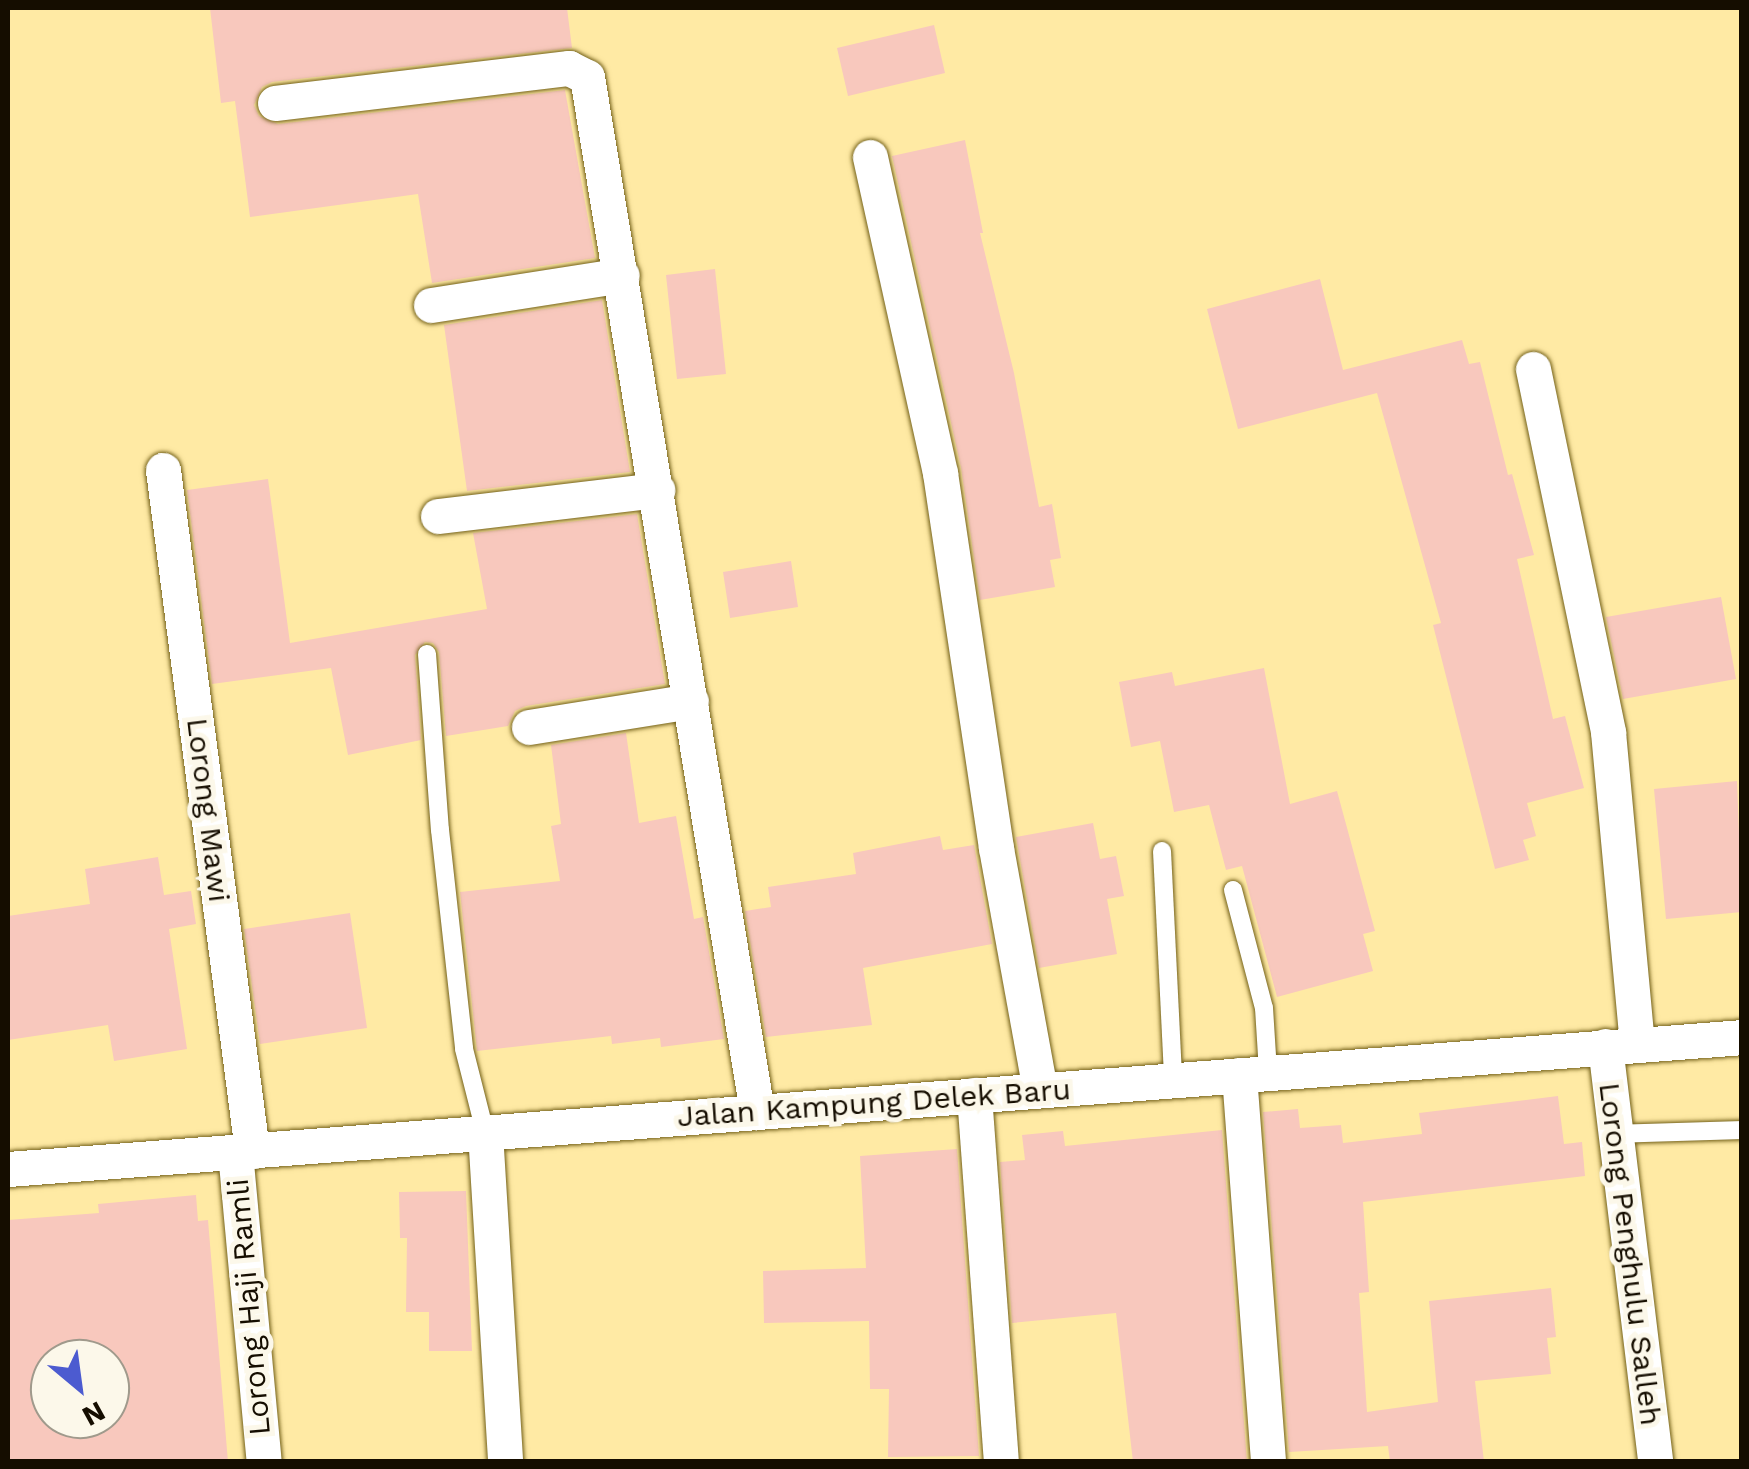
<!DOCTYPE html>
<html>
<head>
<meta charset="utf-8">
<style>
	body { margin:0 }
	#map { position:relative; width:1749px; height:1469px; overflow:hidden; background:#ffeaa4; font-family:"Work Sans",sans-serif }
	div>[style] { position:absolute }
	.building>* { inset:0; background:#f8c8bd }
	.roads { filter:drop-shadow(0 0 2px #746119) drop-shadow(0 0 2px #746119) }
	.lane>* { height:18px; margin:-9px; padding:0 9px; transform-origin:9px; border-radius:9px; background:#fff }
	.street>* { height:35px; margin:-17.5px; padding:0 17.5px; transform-origin:17.5px; border-radius:17.5px; background:#fff }
	span { translate:-50% -50%; white-space:nowrap; text-align:center; line-height:1.15; -webkit-text-stroke:10px #fcf8ea; paint-order:stroke }
	.street-label { font-size:30px; color:#150d00 }
	.frame { position:absolute; inset:0; border:10px solid #150d00; pointer-events:none }
	.north { position:absolute; left:30px; top:1339px; width:100px; height:100px; box-sizing:border-box; background:#fcf8ea; border:2px solid #a09a8c; border-radius:50%; rotate:151deg; font-size:28px; font-weight:700; line-height:40px; text-align:center; color:#150d00 }
	.north::after { content:''; display:block; margin:auto; width:35px; height:45px; background:#4c5bd0; clip-path:polygon(50% 0,100% 100%,50% 72%,0 100%) }
</style>
</head>
<body>
<div id="map">
	<div class="building">
		<i style="clip-path:polygon(210px 8px,567px 8px,572px 48px,272px 82px,262px 87px,254px 105px,259px 116px,278px 124px,565px 90px,595px 258px,432px 283px,418px 194px,250px 217px,235px 101px,221px 103px)"></i>
		<i style="clip-path:polygon(934px 25px,945px 73px,848px 96px,837px 48px)"></i>
		<i style="clip-path:polygon(965px 140px,983px 233px,980px 233px,1014px 373px,1039px 507px,1052px 504px,1061px 558px,1050px 560px,1055px 587px,980px 600px,961px 468px,892px 156px)"></i>
		<i style="clip-path:polygon(715px 269px,726px 374px,677px 379px,666px 275px)"></i>
		<i style="clip-path:polygon(1320px 279px,1343px 370px,1462px 340px,1469px 364px,1480px 362px,1508px 475px,1512px 474px,1534px 555px,1517px 559px,1553px 719px,1565px 716px,1584px 788px,1527px 803px,1536px 836px,1523px 840px,1529px 860px,1495px 869px,1433px 625px,1441px 623px,1377px 393px,1238px 429px,1207px 309px)"></i>
		<i style="clip-path:polygon(602px 300px,630px 472px,467px 491px,444px 325px)"></i>
		<i style="clip-path:polygon(268px 479px,290px 643px,487px 609px,473px 533px,637px 514px,665px 684px,526px 706px,515px 711px,508px 726px,446px 736px,439px 652px,433px 643px,425px 642px,415px 655px,421px 740px,348px 755px,331px 668px,212px 684px,187px 490px)"></i>
		<i style="clip-path:polygon(791px 561px,798px 607px,730px 618px,723px 572px)"></i>
		<i style="clip-path:polygon(1721px 597px,1736px 679px,1623px 699px,1606px 617px)"></i>
		<i style="clip-path:polygon(1264px 668px,1290px 804px,1337px 791px,1375px 931px,1363px 934px,1373px 971px,1277px 997px,1242px 866px,1226px 870px,1209px 805px,1174px 812px,1160px 741px,1131px 747px,1119px 682px,1172px 672px,1175px 686px)"></i>
		<i style="clip-path:polygon(626px 733px,639px 823px,676px 816px,694px 919px,703px 917px,724px 1039px,661px 1047px,660px 1038px,612px 1044px,611px 1036px,477px 1051px,460px 892px,560px 881px,551px 826px,561px 824px,551px 745px)"></i>
		<i style="clip-path:polygon(1737px 781px,1742px 912px,1666px 919px,1654px 789px)"></i>
		<i style="clip-path:polygon(1093px 823px,1100px 859px,1116px 856px,1124px 896px,1107px 899px,1117px 954px,1039px 968px,1016px 837px)"></i>
		<i style="clip-path:polygon(940px 836px,943px 850px,974px 845px,992px 944px,863px 968px,872px 1025px,766px 1037px,745px 911px,771px 907px,768px 887px,856px 874px,853px 853px)"></i>
		<i style="clip-path:polygon(158px 857px,164px 895px,191px 891px,196px 924px,169px 929px,187px 1049px,114px 1061px,108px 1025px,8px 1040px,8px 916px,90px 904px,85px 869px)"></i>
		<i style="clip-path:polygon(350px 913px,367px 1028px,260px 1044px,244px 929px)"></i>
		<i style="clip-path:polygon(1558px 1096px,1564px 1144px,1582px 1142px,1585px 1176px,1363px 1202px,1369px 1292px,1359px 1293px,1367px 1412px,1438px 1402px,1429px 1301px,1551px 1288px,1556px 1337px,1547px 1338px,1551px 1374px,1475px 1381px,1484px 1462px,1390px 1462px,1388px 1446px,1289px 1452px,1263px 1112px,1298px 1109px,1300px 1128px,1341px 1125px,1343px 1143px,1422px 1134px,1419px 1113px)"></i>
		<i style="clip-path:polygon(1222px 1130px,1247px 1462px,1133px 1462px,1116px 1313px,1012px 1323px,1000px 1162px,1025px 1160px,1022px 1135px,1063px 1131px,1065px 1146px)"></i>
		<i style="clip-path:polygon(957px 1149px,979px 1456px,888px 1457px,889px 1389px,870px 1389px,869px 1321px,764px 1323px,763px 1271px,866px 1268px,860px 1156px)"></i>
		<i style="clip-path:polygon(466px 1191px,472px 1351px,429px 1351px,429px 1312px,406px 1312px,407px 1238px,400px 1238px,399px 1192px)"></i>
		<i style="clip-path:polygon(evenodd,196px 1195px,198px 1221px,208px 1220px,228px 1462px,8px 1462px,8px 1220px,99px 1213px,98px 1204px,196px 1195px,50px 1359px,110px 1359px,110px 1419px,50px 1419px,50px 1359px)"></i>
	</div>
	<div class="roads">
		<div class="lane">
			<i style="left:427px;top:654px;width:176px;rotate:85.8deg"></i>
			<i style="left:440px;top:830px;width:220px;rotate:83.7deg"></i>
			<i style="left:464px;top:1049px;width:86px;rotate:75.8deg"></i>
			<i style="left:1162px;top:851px;width:229px;rotate:87.2deg"></i>
			<i style="left:1233px;top:890px;width:122px;rotate:75.3deg"></i>
			<i style="left:1264px;top:1008px;width:64px;rotate:86.4deg"></i>
			<i style="left:1612px;top:1134px;width:130px;rotate:-1.8deg"></i>
		</div>
		<div class="street">
			<i style="left:275px;top:103px;width:296px;rotate:-6.8deg"></i>
			<i style="left:569px;top:68px;width:20px;rotate:27deg"></i>
			<i style="left:587px;top:77px;width:1049px;rotate:80.67deg"></i>
			<i style="left:870px;top:157px;width:324px;rotate:77.5deg"></i>
			<i style="left:940px;top:473px;width:379px;rotate:81.5deg"></i>
			<i style="left:996px;top:848px;width:246px;rotate:79.7deg"></i>
			<i style="left:431px;top:305px;width:193px;rotate:-8.9deg"></i>
			<i style="left:1533px;top:369px;width:371px;rotate:78.3deg"></i>
			<i style="left:1608px;top:732px;width:313px;rotate:84.7deg"></i>
			<i style="left:163px;top:470px;width:687px;rotate:82.55deg"></i>
			<i style="left:438px;top:516px;width:221px;rotate:-6.8deg"></i>
			<i style="left:529px;top:727px;width:164px;rotate:-9.1deg"></i>
			<i style="left:1605px;top:1046px;width:419px;rotate:83.1deg"></i>
			<i style="left:1239px;top:1075px;width:388px;rotate:85.7deg"></i>
			<i style="left:974px;top:1095px;width:368px;rotate:85.8deg"></i>
			<i style="left:485px;top:1132px;width:331px;rotate:86.5deg"></i>
			<i style="left:235px;top:1152px;width:311px;rotate:84.7deg"></i>
			<i style="left:8px;top:1169px;width:1739px;rotate:-4.35deg"></i>
		</div>
	</div>
	<div class="street-label">
		<span style="left:208px;top:810px;rotate:83deg">Lorong Mawi</span>
		<span style="left:874px;top:1103px;rotate:-4deg">Jalan Kampung Delek Baru</span>
		<span style="left:1630px;top:1254px;rotate:83deg">Lorong Penghulu Salleh</span>
		<span style="left:249px;top:1307px;rotate:-95deg">Lorong Haji Ramli</span>
	</div>
	<div class="frame"></div>
	<div class="north">N</div>
</div>
</body>
</html>
